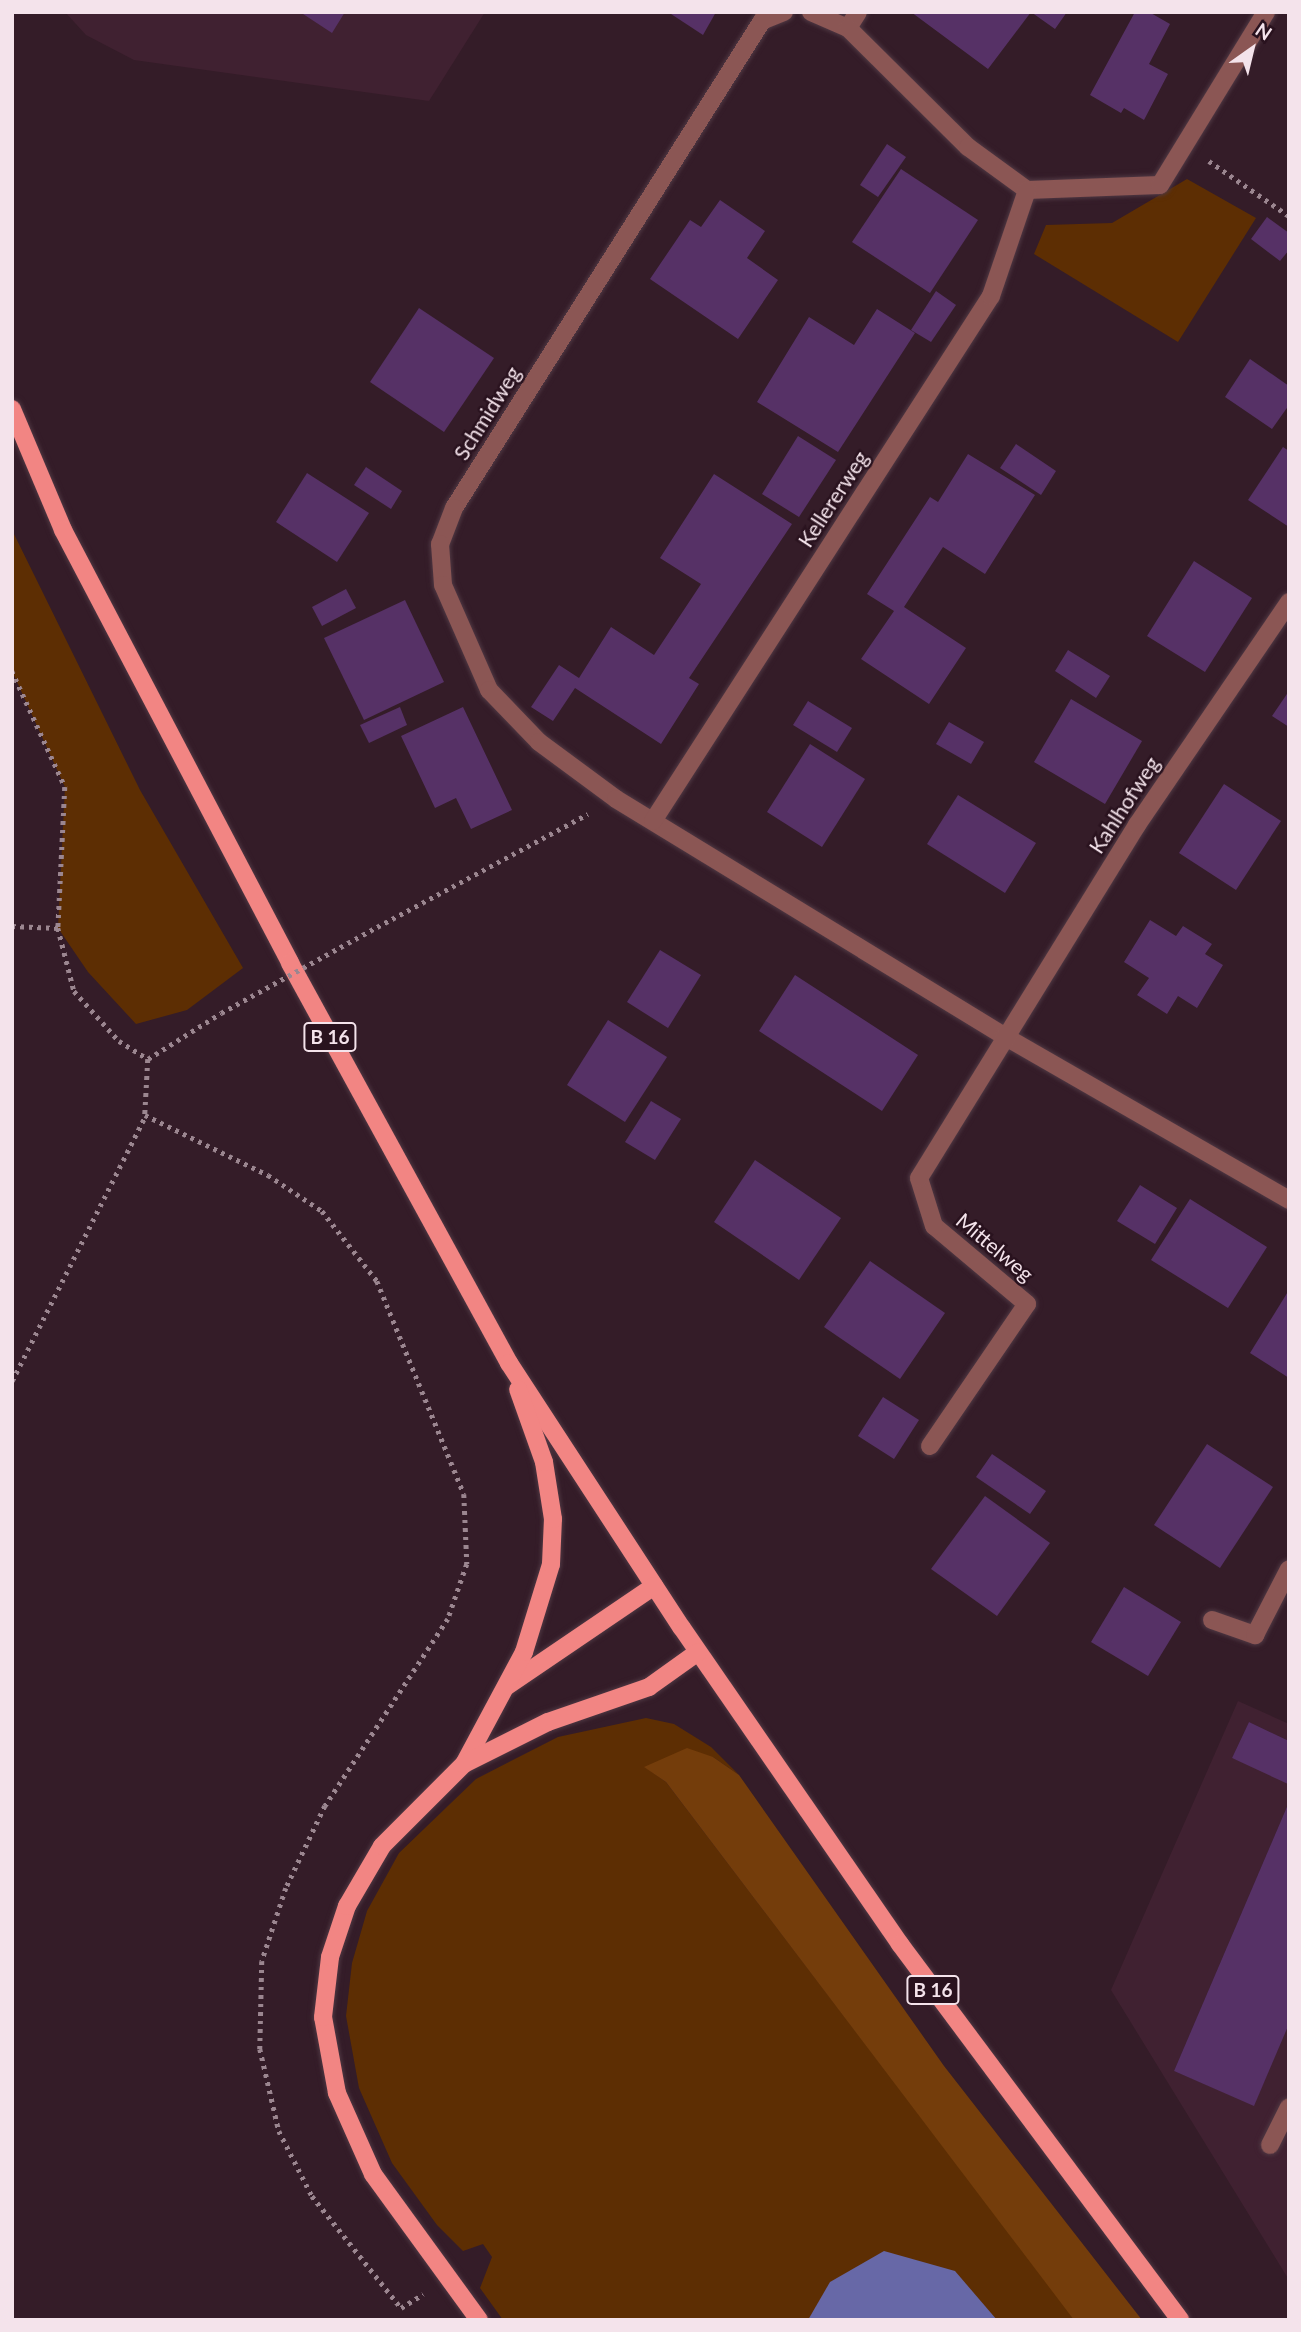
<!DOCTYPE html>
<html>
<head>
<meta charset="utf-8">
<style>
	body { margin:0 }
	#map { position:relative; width:1301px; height:2332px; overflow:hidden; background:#341c28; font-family:Lato,sans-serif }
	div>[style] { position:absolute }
	.built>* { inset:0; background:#402131 }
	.green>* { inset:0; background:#5d2e03 }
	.forest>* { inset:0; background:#743d0b }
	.water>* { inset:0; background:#6768a7 }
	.building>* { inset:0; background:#563166 }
	.path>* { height:4.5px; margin-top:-2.25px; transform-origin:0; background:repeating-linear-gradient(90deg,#9b8690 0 3.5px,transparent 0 8.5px) }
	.roads { filter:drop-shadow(0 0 2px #4f3843) drop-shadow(0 0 2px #4f3843) }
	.lane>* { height:18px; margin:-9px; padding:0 9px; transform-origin:9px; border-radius:9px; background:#8b5654 }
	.street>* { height:18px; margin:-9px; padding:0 9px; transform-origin:9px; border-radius:9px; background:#8b5654 }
	.primary>* { height:18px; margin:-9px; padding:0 9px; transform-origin:9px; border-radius:9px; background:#f28583 }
	.path-bridge>* { height:4.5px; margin-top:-2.25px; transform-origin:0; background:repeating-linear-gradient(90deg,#9b8690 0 3.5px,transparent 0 8.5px) }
	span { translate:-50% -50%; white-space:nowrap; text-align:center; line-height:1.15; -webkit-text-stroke:5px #29121e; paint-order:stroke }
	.shield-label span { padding:2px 5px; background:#29121e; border:2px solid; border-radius:5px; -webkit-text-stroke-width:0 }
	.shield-label { font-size:19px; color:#f4e3eb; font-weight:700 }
	.street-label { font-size:21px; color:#f4e3eb }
	.frame { position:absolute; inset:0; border:14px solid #f4e3eb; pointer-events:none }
	.north { position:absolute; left:1217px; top:14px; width:70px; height:70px; -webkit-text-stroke:5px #29121e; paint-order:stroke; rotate:34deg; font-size:19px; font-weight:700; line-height:28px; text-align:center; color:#f4e3eb }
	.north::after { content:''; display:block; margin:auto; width:24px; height:32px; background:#f4e3eb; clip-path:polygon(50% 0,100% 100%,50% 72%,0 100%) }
</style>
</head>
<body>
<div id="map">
	<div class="built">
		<i style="clip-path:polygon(65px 12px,485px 12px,429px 101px,134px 60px,86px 35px)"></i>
		<i style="clip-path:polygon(1238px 1701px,1289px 1724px,1289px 1741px,1249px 1722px,1232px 1758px,1289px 1782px,1289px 1802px,1174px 2071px,1254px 2105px,1289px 2024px,1289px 2280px,1111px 1990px)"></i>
	</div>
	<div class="green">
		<i style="clip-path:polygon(1187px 179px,1256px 218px,1178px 342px,1034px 254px,1046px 225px,1112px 223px)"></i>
		<i style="clip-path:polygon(12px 530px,140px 790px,243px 968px,187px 1010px,136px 1024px,88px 972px,58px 928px,65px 787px,12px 671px)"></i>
		<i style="clip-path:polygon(646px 1718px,674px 1724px,711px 1747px,739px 1775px,713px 1757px,645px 1767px,666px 1782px,1075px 2320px,503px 2320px,480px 2288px,492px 2257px,483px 2244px,463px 2251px,437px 2225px,392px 2163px,359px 2088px,346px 2016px,352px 1963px,367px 1911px,399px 1853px,476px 1779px,558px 1737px)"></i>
	</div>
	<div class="forest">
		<i style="clip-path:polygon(687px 1748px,713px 1757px,739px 1775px,944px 2066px,1142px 2320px,1074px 2320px,666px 1782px,644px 1767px)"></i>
	</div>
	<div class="water">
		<i style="clip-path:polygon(884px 2251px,955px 2271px,997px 2320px,808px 2320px,830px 2282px)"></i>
	</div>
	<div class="building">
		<i style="clip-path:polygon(300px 12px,345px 12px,332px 33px)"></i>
		<i style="clip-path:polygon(668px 12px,716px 12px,703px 35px)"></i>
		<i style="clip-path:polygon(911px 12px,1067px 12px,1055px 29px,1031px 12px,988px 69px)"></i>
		<i style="clip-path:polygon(1135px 12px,1149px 12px,1170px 24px,1149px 64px,1168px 74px,1144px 120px,1124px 108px,1121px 113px,1090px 95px)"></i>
		<i style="clip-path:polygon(887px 144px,906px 157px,878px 197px,860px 185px)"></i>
		<i style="clip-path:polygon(901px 169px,978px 220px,930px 293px,852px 242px)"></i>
		<i style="clip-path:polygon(720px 200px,765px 231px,747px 258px,778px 280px,738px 339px,650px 279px,690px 220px,701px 227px)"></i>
		<i style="clip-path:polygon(1267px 217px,1289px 233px,1289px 250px,1280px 261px,1251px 239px)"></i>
		<i style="clip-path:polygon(936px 291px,956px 305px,931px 342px,911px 330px)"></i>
		<i style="clip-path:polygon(419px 308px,494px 358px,444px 432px,370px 382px)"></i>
		<i style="clip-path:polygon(877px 309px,915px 333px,838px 452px,757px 402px,809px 317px,854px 345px)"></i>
		<i style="clip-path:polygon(1250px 359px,1289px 386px,1289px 405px,1272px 429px,1225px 397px)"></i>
		<i style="clip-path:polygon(798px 436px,836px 460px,799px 517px,762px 494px)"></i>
		<i style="clip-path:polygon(1016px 444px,1056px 471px,1041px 495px,1000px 468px)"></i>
		<i style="clip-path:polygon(1283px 447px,1289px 451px,1289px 527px,1248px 500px)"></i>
		<i style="clip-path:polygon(968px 454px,1035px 495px,985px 574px,943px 547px,904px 607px,966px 648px,929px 704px,861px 659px,894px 611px,867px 594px,930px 497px,938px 502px)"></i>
		<i style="clip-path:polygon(366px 467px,402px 491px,391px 509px,354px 485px)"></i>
		<i style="clip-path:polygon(307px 473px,369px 513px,337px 562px,276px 522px)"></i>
		<i style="clip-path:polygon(714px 474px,792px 524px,689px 678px,699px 684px,661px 744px,575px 688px,553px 721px,531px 707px,559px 665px,579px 678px,611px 627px,654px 655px,701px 584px,660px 558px)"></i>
		<i style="clip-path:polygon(1194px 561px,1252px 598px,1205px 672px,1147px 636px)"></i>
		<i style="clip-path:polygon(346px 589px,356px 608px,322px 626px,312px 607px)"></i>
		<i style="clip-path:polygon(405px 600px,444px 682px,364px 720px,324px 638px)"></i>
		<i style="clip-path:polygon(1068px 650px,1110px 676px,1096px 698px,1055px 671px)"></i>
		<i style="clip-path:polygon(1289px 691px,1289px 727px,1272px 716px)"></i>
		<i style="clip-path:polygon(1071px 699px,1142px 741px,1105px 804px,1034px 762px)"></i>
		<i style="clip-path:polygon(808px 701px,852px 728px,837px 752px,793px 725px)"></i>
		<i style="clip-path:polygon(400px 707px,407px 725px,369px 743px,360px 725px)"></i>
		<i style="clip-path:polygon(463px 707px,512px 810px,471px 829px,456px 798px,435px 808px,401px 736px)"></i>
		<i style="clip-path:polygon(949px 722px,984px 742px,971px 764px,936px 744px)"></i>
		<i style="clip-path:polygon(810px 744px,865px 779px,822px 847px,767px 812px)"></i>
		<i style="clip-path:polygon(1224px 784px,1281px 821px,1236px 890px,1179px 853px)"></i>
		<i style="clip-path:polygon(958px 795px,1036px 843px,1005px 893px,927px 844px)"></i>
		<i style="clip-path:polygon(1150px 920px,1176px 936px,1183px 926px,1212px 944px,1205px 954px,1223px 965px,1197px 1008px,1178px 996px,1167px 1014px,1137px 995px,1149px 978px,1124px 962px)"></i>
		<i style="clip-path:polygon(660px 950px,701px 975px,668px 1028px,627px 1002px)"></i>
		<i style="clip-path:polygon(795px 975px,918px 1055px,882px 1111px,759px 1031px)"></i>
		<i style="clip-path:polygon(608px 1020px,667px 1057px,625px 1122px,567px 1085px)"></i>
		<i style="clip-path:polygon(651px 1101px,681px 1119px,655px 1160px,625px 1142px)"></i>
		<i style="clip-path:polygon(755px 1160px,841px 1218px,799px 1280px,714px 1222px)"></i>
		<i style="clip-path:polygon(1140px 1185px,1177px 1208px,1155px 1244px,1117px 1221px)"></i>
		<i style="clip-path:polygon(1190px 1199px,1267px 1247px,1228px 1308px,1151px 1260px)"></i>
		<i style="clip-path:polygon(870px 1261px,945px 1313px,900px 1379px,824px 1327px)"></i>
		<i style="clip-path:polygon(1289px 1290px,1289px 1378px,1250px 1353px)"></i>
		<i style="clip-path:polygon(883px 1397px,919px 1420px,894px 1459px,858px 1436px)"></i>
		<i style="clip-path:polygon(1207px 1444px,1273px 1487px,1220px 1568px,1154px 1525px)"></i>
		<i style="clip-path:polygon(992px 1454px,1046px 1491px,1030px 1514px,976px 1477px)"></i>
		<i style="clip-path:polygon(985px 1496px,1050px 1543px,997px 1616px,931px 1569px)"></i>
		<i style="clip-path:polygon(1124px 1587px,1181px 1622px,1148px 1676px,1091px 1642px)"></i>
		<i style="clip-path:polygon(1249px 1722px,1289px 1741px,1288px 1784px,1232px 1758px)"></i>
		<i style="clip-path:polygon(1289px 1802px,1289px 2024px,1254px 2106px,1174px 2071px)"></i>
	</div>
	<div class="path">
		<i style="left:1209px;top:161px;width:97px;rotate:34.5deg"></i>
		<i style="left:12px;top:671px;width:128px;rotate:65.4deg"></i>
		<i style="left:65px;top:787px;width:141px;rotate:92.8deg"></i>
		<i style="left:58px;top:928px;width:65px;rotate:75.7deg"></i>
		<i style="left:74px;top:991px;width:67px;rotate:48deg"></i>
		<i style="left:119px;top:1041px;width:34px;rotate:32deg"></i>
		<i style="left:12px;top:926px;width:46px;rotate:2.5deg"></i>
		<i style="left:377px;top:927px;width:239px;rotate:-28.2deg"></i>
		<i style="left:148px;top:1059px;width:56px;rotate:93.1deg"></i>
		<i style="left:145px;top:1115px;width:137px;rotate:26deg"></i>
		<i style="left:268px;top:1175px;width:65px;rotate:33.7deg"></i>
		<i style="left:322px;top:1211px;width:89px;rotate:51.8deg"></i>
		<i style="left:377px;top:1281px;width:230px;rotate:67.8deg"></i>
		<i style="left:464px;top:1494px;width:70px;rotate:87.5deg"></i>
		<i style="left:467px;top:1564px;width:58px;rotate:109.1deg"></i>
		<i style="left:448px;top:1619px;width:224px;rotate:123.3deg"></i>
		<i style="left:325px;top:1806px;width:91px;rotate:115.4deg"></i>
		<i style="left:286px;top:1888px;width:77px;rotate:108.2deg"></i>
		<i style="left:262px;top:1961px;width:88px;rotate:91.3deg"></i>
		<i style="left:260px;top:2049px;width:84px;rotate:77deg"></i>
		<i style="left:279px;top:2131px;width:73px;rotate:63.1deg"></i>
		<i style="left:312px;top:2196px;width:143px;rotate:51.5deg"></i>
		<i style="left:401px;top:2308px;width:26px;rotate:-32deg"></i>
		<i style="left:148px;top:1059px;width:86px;rotate:-32.2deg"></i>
		<i style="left:12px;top:1381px;width:297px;rotate:-63.3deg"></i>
	</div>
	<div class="roads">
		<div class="lane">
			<i style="left:1270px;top:2145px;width:42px;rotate:-63.4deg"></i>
		</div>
		<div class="street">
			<i style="left:784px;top:12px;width:24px;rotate:158deg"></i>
			<i style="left:762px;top:21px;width:576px;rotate:122.31deg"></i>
			<i style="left:454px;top:508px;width:39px;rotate:111deg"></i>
			<i style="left:440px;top:544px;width:41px;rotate:85.8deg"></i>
			<i style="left:443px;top:585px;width:115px;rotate:66.3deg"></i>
			<i style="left:489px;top:690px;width:72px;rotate:46.1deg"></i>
			<i style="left:539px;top:742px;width:96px;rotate:36.5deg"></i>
			<i style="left:616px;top:799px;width:455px;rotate:31.4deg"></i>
			<i style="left:1004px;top:1036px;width:329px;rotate:29.9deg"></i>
			<i style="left:811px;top:12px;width:40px;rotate:23.4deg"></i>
			<i style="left:848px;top:28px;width:19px;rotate:-58deg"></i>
			<i style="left:848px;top:28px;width:169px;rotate:44.8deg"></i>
			<i style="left:968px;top:147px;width:73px;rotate:36.1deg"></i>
			<i style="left:1027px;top:190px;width:133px;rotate:-2.2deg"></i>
			<i style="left:1160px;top:185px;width:203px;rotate:-58.5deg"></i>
			<i style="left:653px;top:821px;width:624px;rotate:-57.23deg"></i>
			<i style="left:991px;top:296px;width:112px;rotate:-71.2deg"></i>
			<i style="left:930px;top:1446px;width:172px;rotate:-55.7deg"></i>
			<i style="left:1027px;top:1304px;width:121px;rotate:-140deg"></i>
			<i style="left:934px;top:1226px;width:50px;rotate:-107.4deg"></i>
			<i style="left:919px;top:1178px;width:415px;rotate:-58.3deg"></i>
			<i style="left:1137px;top:825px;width:270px;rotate:-55.7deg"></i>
			<i style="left:1212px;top:1620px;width:46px;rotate:19.2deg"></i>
			<i style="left:1255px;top:1635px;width:74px;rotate:-62.7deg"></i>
		</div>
		<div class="primary">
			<i style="left:12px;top:409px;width:131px;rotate:67.1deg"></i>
			<i style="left:63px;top:530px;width:489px;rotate:62.3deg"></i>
			<i style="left:290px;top:963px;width:456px;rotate:61.3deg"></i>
			<i style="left:509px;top:1363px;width:316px;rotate:56.9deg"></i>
			<i style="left:682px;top:1628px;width:384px;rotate:55.4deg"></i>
			<i style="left:900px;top:1944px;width:469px;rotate:53.3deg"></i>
			<i style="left:507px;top:1686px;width:178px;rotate:-34.2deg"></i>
			<i style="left:464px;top:1764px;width:127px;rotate:-61.8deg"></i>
			<i style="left:524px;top:1652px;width:92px;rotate:-72.9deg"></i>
			<i style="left:551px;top:1564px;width:45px;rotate:-87.5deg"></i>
			<i style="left:553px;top:1519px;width:58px;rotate:-99deg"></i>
			<i style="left:544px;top:1462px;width:77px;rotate:-109.6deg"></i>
			<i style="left:479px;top:2320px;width:180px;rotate:-126deg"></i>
			<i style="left:373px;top:2174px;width:89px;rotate:-114deg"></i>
			<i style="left:337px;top:2093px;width:77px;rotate:-100.4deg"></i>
			<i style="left:323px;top:2017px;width:60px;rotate:-83.3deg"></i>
			<i style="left:330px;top:1957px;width:54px;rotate:-71.6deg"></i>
			<i style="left:347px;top:1906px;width:69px;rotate:-59.7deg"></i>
			<i style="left:382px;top:1846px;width:116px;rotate:-45deg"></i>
			<i style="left:464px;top:1764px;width:94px;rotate:-26.6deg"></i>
			<i style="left:548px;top:1722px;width:107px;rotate:-19.1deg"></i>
			<i style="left:649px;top:1687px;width:60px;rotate:-35.5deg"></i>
		</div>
	</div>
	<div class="path-bridge">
		<i style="left:221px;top:1013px;width:178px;rotate:-28.9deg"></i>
	</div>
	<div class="shield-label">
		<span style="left:330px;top:1037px">B 16</span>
		<span style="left:933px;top:1990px">B 16</span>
	</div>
	<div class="street-label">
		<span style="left:487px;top:413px;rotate:-58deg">Schmidweg</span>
		<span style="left:833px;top:499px;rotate:-57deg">Kellererweg</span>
		<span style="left:1124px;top:805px;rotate:-57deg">Kahlhofweg</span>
		<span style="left:995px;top:1247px;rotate:40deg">Mittelweg</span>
	</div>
	<div class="frame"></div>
	<div class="north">N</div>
</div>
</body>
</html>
